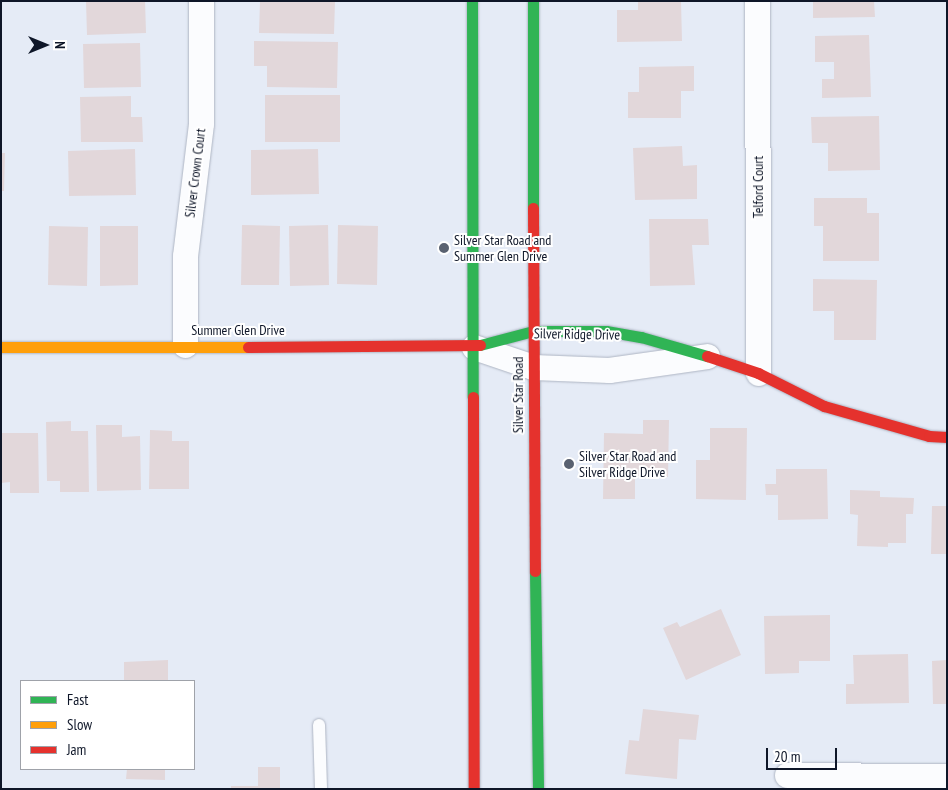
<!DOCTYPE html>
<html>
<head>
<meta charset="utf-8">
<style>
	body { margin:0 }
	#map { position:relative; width:948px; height:790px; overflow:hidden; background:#e5ebf6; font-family:"PT Sans Narrow",sans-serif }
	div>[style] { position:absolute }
	.building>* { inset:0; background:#e2d7da }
	.roads { filter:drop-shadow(0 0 1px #aeb5c3) drop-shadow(0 0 1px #aeb5c3) }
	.lane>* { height:12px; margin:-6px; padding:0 6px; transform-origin:6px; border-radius:6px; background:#fbfcfe }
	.street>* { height:25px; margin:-12.5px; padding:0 12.5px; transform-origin:12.5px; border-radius:12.5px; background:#fbfcfe }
	.fast>* { height:11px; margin:-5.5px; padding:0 5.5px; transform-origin:5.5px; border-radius:5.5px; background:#30b455 }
	.slow>* { height:11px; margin:-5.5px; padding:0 5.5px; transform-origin:5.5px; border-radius:5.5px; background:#ff9f0a }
	.jam>* { height:11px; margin:-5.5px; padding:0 5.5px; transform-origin:5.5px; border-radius:5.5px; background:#e5322d }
	.dots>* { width:14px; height:14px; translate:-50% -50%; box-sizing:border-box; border:2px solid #fff; border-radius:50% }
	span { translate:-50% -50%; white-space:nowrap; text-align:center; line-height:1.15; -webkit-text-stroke:4px #fff; paint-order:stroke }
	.street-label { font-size:14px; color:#0e1628 }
	.poi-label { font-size:14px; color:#0e1628 }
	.left { translate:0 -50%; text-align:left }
	.frame { position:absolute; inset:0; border:2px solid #0e1628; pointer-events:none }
	.legend { position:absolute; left:20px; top:680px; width:175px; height:90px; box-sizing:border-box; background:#fff; border:1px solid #9fa2a9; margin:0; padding:6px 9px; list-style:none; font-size:15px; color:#0e1628 }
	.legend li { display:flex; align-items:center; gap:10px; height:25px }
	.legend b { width:25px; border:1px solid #9fa2a9 }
	.north { position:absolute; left:20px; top:20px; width:50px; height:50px; -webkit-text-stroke:4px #fff; paint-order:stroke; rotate:90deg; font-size:14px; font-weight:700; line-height:20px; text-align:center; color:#0e1628 }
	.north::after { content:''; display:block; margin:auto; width:18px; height:22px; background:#0e1628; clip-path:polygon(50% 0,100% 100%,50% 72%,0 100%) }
	.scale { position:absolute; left:766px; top:748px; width:71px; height:22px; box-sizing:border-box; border:2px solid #0e1628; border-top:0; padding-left:6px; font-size:15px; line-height:18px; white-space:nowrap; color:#0e1628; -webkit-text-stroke:4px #fff; paint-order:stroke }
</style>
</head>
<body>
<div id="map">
	<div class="building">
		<i style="clip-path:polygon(86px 1px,145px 1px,146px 33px,87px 35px)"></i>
		<i style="clip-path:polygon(260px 1px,335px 1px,334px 34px,259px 33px)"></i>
		<i style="clip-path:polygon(638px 1px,681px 1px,682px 41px,617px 42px,617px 10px,638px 10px)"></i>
		<i style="clip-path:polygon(813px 1px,874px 1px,875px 17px,813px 18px)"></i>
		<i style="clip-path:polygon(869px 35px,871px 97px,822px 98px,822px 79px,834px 79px,834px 62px,815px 62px,815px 36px)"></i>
		<i style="clip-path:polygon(254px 41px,338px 42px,337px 88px,267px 87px,267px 66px,254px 66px)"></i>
		<i style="clip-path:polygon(140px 43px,141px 87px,84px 88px,83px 44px)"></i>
		<i style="clip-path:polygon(694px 66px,694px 91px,681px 91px,681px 118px,628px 118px,628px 92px,639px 92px,639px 67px)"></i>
		<i style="clip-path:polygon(265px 95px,340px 95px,340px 142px,265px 142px)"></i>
		<i style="clip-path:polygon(131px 96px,131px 117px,142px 117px,143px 142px,81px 142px,80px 97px)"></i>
		<i style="clip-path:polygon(879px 116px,880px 170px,828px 171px,828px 143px,812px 143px,811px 117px)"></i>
		<i style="clip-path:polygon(682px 146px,683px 166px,697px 165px,697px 199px,635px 200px,633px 148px)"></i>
		<i style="clip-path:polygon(135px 149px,136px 195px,69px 196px,68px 151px)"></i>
		<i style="clip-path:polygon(318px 149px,319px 194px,251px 195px,251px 150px)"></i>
		<i style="clip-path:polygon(1px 153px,5px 153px,4px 191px,1px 191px)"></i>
		<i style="clip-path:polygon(814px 198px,867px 198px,867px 213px,879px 213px,879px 261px,823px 261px,823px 226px,814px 226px)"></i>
		<i style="clip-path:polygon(649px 219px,708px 219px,709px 245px,692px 245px,695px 285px,650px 286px)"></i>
		<i style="clip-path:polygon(242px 225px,280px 226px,279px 285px,241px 285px)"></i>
		<i style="clip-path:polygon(328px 225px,329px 285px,290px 286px,289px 226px)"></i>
		<i style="clip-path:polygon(338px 225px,378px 226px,377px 285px,337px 284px)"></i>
		<i style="clip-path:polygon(49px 226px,88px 227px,87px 286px,48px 285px)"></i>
		<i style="clip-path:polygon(100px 226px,138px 226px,138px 285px,100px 286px)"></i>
		<i style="clip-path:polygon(813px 279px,877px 280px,876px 340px,834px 340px,834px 311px,813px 311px)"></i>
		<i style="clip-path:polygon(643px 420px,669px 420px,668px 477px,635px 476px,635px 499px,603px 499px,604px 433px,643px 434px)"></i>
		<i style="clip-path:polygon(71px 421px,71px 431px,88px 431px,89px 492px,60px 492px,60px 481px,47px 481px,46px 422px)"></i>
		<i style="clip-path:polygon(96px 425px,122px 425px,122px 437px,140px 436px,141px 490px,97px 491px)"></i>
		<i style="clip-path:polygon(710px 428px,747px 428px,746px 500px,696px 499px,696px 460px,710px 460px)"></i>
		<i style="clip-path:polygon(150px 430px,172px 431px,172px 441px,189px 441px,189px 489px,149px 489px)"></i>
		<i style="clip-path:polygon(1px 433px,38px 433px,39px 493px,10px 493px,10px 482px,1px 483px)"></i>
		<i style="clip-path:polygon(776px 469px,827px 469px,828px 519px,778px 520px,778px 495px,766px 495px,765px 484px,776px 484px)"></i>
		<i style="clip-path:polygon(850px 490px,880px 491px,880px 497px,914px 498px,913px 514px,906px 514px,906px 543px,888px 543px,888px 547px,857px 546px,858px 515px,850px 514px)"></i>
		<i style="clip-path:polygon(932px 506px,947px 506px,947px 554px,931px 554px)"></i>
		<i style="clip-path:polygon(721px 609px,741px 655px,686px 680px,663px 628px,677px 622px,680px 627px)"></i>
		<i style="clip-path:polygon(830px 615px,830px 661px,799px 661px,799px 673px,765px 674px,764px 616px)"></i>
		<i style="clip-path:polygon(908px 654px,909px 703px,846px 704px,846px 684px,854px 684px,853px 655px)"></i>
		<i style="clip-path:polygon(168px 660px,168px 681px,124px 681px,124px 662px)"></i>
		<i style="clip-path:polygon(947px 660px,947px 704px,933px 704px,932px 661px)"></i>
		<i style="clip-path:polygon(643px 709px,699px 715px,696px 740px,679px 739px,677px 779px,625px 774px,629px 740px,639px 741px)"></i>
		<i style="clip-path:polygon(258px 767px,280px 767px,280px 789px,231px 789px,231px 786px,258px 786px)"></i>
		<i style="clip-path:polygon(127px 769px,165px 769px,165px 780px,126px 779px)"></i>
	</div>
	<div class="roads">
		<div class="lane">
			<i style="left:319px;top:725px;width:64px;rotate:88.2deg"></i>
		</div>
		<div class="street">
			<i style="left:757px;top:1px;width:372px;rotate:89.8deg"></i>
			<i style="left:185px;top:345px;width:89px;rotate:-90deg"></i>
			<i style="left:185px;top:256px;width:134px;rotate:-83.1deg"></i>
			<i style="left:201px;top:123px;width:122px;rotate:-90deg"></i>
			<i style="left:474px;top:347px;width:62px;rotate:18.7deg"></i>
			<i style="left:533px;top:367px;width:76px;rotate:2.3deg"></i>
			<i style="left:609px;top:370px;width:99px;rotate:-8.1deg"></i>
			<i style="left:787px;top:775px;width:160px;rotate:0.4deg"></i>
		</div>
		<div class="fast">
			<i style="left:472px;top:1px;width:396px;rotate:89.9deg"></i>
			<i style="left:533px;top:1px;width:207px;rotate:90deg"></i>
			<i style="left:480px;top:345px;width:55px;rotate:-14.8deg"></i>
			<i style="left:533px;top:331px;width:73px"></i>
			<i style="left:606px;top:331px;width:36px;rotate:10deg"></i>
			<i style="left:641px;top:337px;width:69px;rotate:16.1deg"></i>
			<i style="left:535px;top:571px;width:218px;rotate:89.2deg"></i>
		</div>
		<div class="slow">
			<i style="left:1px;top:347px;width:247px"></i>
		</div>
		<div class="jam">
			<i style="left:533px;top:208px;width:363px;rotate:89.7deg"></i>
			<i style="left:248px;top:347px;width:232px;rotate:-0.5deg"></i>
			<i style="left:707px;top:356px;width:54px;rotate:18.4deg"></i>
			<i style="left:758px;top:373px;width:74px;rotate:26.6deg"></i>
			<i style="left:824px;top:406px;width:109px;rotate:15.9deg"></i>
			<i style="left:929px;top:436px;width:18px;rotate:3deg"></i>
			<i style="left:473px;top:397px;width:392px;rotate:89.9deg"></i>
		</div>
	</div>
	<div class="dots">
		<i style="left:444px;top:248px;background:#596170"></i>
		<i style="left:569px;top:464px;background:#596170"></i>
	</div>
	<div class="street-label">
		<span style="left:195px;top:173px;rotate:-83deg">Silver Crown Court</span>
		<span style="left:758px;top:187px;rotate:-90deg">Telford Court</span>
		<span style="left:238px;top:330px">Summer Glen Drive</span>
		<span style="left:577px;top:334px;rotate:1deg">Silver Ridge Drive</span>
		<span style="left:518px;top:395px;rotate:-90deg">Silver Star Road</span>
	</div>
	<div class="poi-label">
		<span class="left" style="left:454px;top:248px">Silver Star Road and<br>Summer Glen Drive</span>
		<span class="left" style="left:579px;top:464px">Silver Star Road and<br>Silver Ridge Drive</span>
	</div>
	<div class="frame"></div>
	<ul class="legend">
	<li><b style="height:6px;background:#30b455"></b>Fast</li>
	<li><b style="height:6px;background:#ff9f0a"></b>Slow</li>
	<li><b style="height:6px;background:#e5322d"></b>Jam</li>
	</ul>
	<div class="north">N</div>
	<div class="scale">20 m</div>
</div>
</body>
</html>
